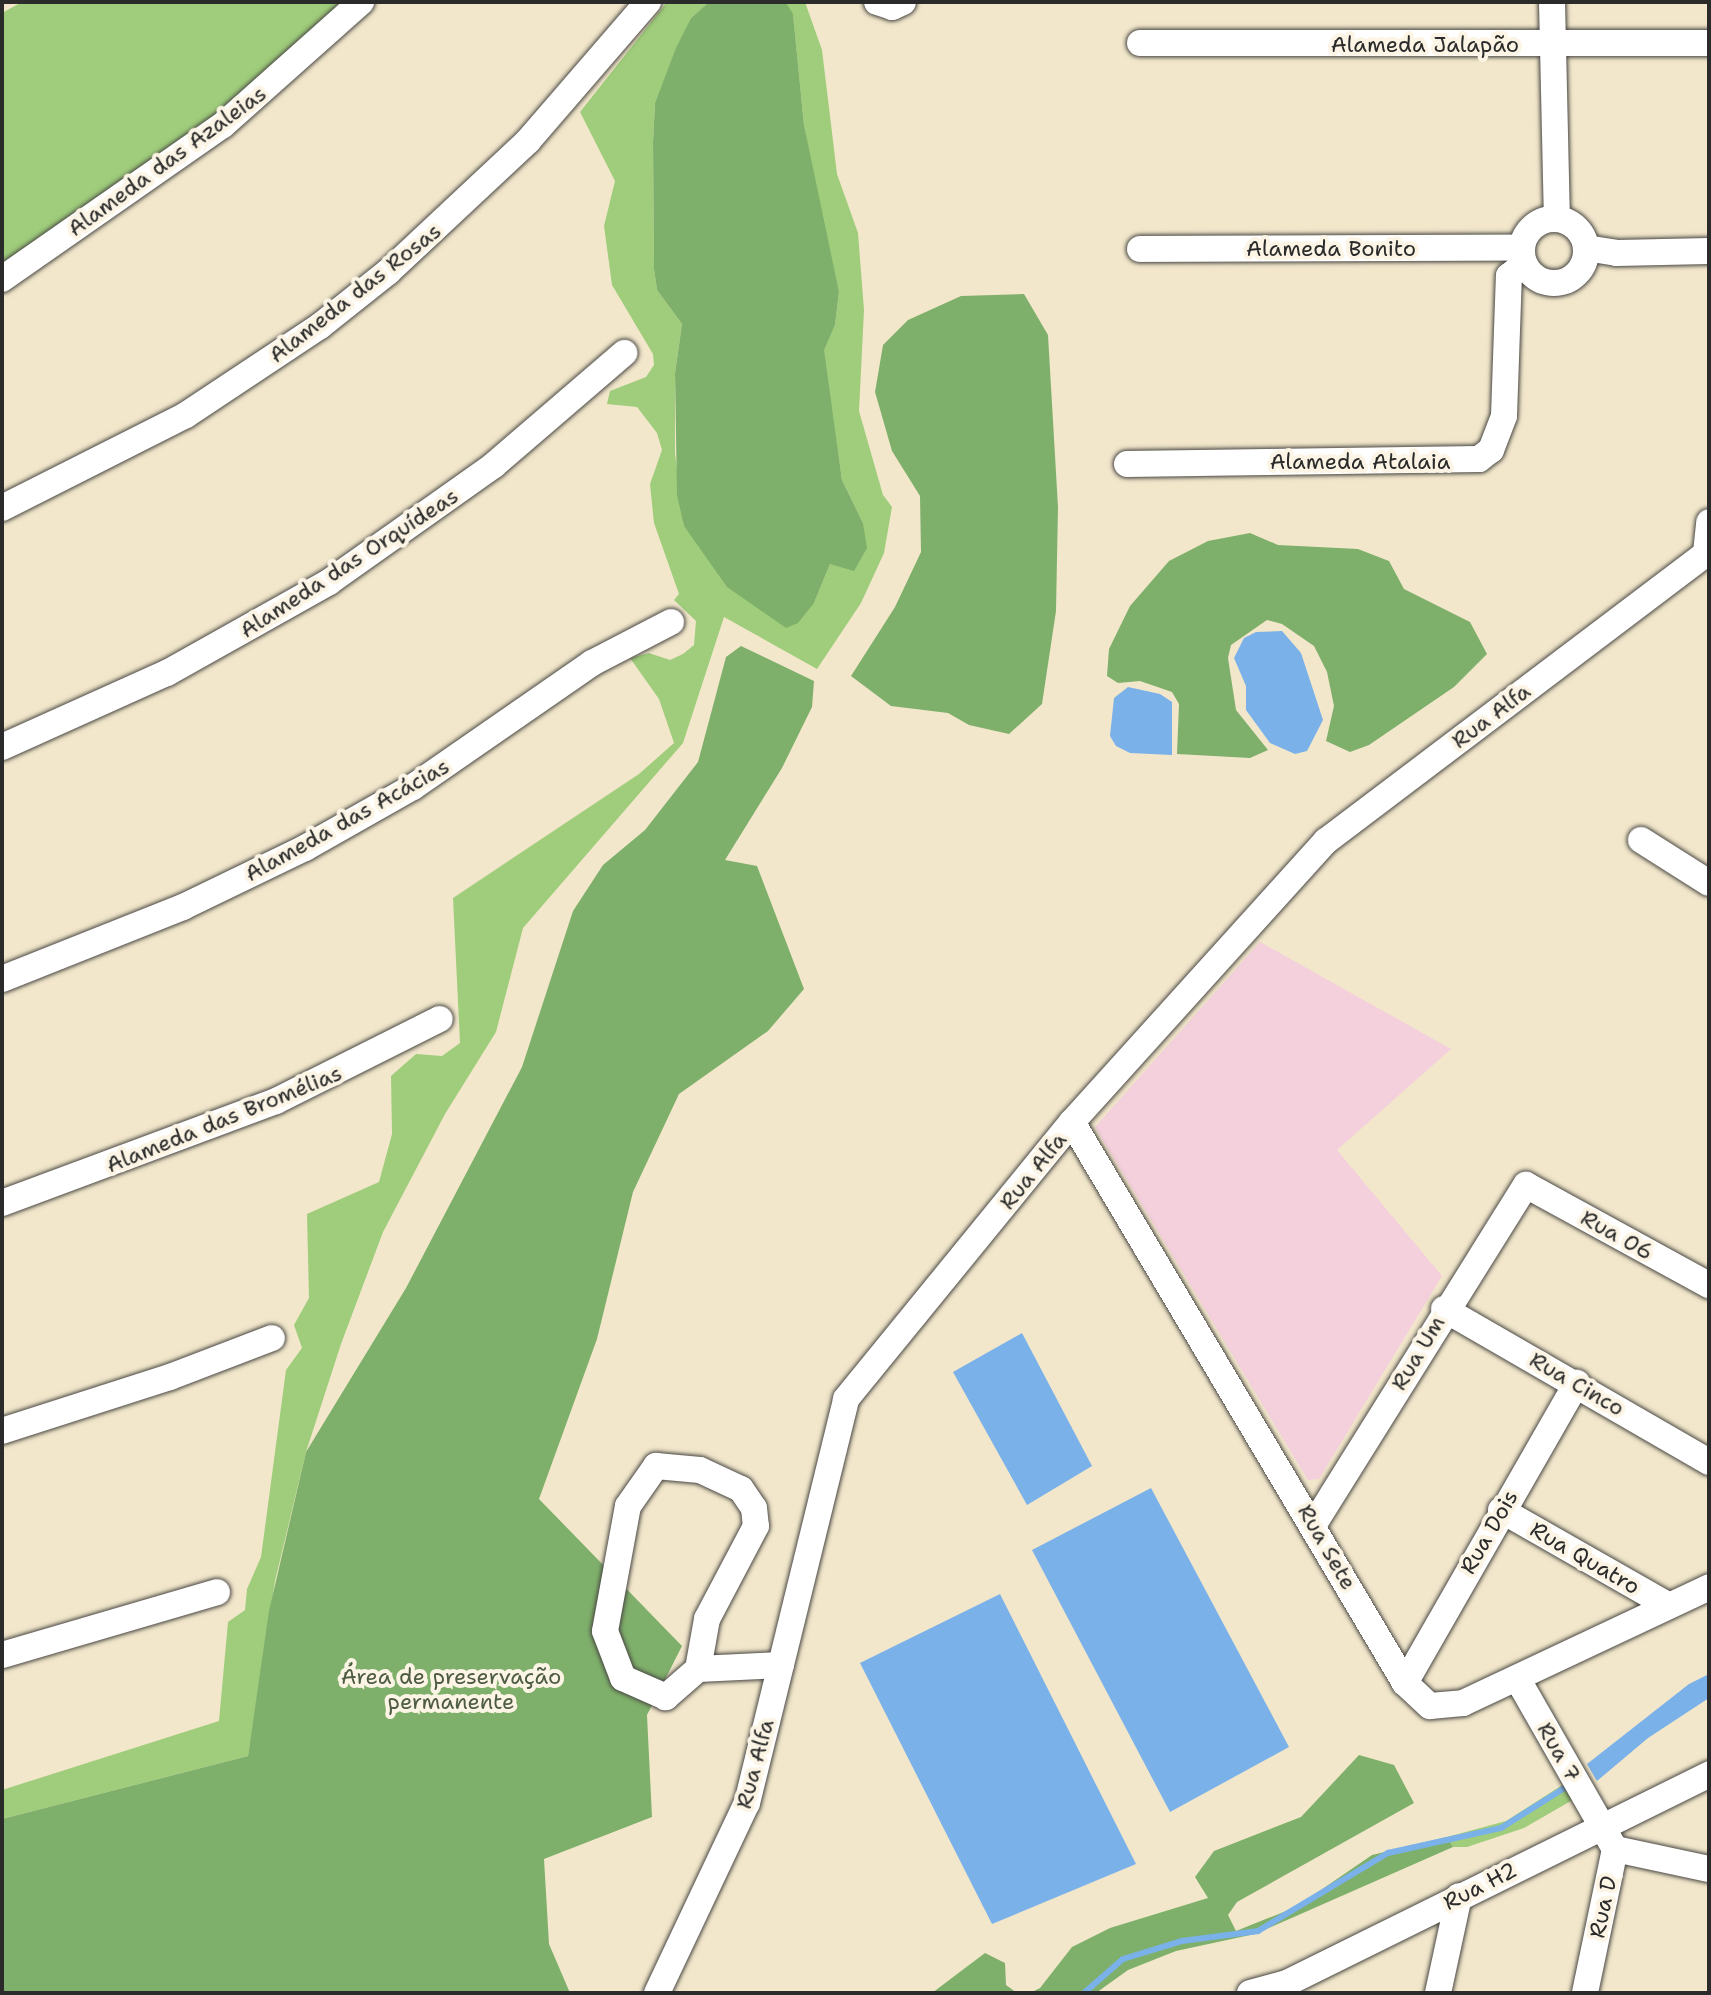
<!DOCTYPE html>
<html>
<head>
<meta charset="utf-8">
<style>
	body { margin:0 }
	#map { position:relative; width:1711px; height:1995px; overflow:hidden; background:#f2e7cb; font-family:"Shantell Sans",sans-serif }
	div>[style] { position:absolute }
	.built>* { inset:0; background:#f4cfdc }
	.green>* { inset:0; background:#9fcd7b }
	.forest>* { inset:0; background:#7fb06b }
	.water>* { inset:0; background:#7ab1e9 }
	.stream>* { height:6px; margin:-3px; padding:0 3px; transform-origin:3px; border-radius:3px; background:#7ab1e9 }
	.roads { filter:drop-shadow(0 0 2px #494743) drop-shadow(0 0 2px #494743) }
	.minor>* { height:26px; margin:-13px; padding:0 13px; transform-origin:13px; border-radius:13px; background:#fff }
	.minor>.ring { margin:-13px; padding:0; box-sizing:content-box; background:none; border:26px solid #fff; border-radius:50% }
	span { translate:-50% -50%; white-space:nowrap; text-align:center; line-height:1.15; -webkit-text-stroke:8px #fcf5e5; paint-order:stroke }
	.street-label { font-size:22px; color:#2b2b2b }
	.park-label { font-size:22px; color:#4e5c43 }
	.frame { position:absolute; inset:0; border:4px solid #2b2b2b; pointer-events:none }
</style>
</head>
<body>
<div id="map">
	<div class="built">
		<i style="clip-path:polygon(1260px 942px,1451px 1049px,1337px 1150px,1442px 1276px,1319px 1479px,1308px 1480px,1095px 1127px)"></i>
	</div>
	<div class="green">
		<i style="clip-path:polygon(22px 2px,350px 2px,252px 97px,2px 264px,2px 13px)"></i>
		<i style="clip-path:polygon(667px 2px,709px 2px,691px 18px,655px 103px,653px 142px,654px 269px,657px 290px,682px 324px,675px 373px,675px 453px,684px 526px,814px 603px,830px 564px,863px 523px,842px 480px,823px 350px,835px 325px,839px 292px,827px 251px,804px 125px,793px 15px,786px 2px,805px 2px,822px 50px,837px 174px,858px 233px,864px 310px,859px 411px,883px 495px,892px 507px,884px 553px,861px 603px,817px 669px,724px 617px,683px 743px,523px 928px,496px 1032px,445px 1114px,383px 1232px,341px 1344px,306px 1452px,275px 1581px,248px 1756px,2px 1819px,2px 1790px,219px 1721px,228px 1622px,245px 1610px,247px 1589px,261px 1557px,286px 1370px,302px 1348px,294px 1325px,309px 1298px,307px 1214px,379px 1182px,392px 1134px,391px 1076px,416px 1054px,442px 1056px,460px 1043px,453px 898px,639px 774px,674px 743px,659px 699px,630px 658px,649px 653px,670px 660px,683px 654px,694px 645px,696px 621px,674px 600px,679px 594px,654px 523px,650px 484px,662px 450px,657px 433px,637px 407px,607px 404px,610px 391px,646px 377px,654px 365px,653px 354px,612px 285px,604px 226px,615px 181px,580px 112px)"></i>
		<i style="clip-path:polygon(1567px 1782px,1576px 1798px,1524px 1828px,1467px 1847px,1453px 1847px,1447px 1837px,1506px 1821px)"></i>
	</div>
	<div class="forest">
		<i style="clip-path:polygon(709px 2px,786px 2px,793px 14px,804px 125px,839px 292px,835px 325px,824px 350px,842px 480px,863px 523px,867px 548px,854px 571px,830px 564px,814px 603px,798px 623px,786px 628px,727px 587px,684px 526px,677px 495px,675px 373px,682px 324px,657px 290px,654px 269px,653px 142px,655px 103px,676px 48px,691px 18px)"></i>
		<i style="clip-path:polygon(1024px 294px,1048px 335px,1058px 507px,1056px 611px,1042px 704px,1009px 734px,969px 725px,948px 713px,891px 706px,851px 676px,895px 607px,921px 552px,920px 496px,892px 451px,875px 392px,883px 345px,908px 320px,961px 296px)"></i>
		<i style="clip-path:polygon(1250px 533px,1278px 545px,1358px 549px,1389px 561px,1404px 589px,1470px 622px,1487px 654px,1454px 687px,1369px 745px,1350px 752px,1326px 741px,1334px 706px,1327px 672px,1314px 646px,1282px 624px,1267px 620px,1231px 645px,1228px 658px,1236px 710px,1268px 750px,1250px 758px,1177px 754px,1179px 704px,1172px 692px,1140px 681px,1118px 683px,1107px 676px,1109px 649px,1130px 606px,1169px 561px,1208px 541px)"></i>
		<i style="clip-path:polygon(741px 646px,814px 681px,812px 707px,782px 768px,725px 860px,757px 866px,804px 989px,768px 1031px,679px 1094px,633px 1192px,597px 1339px,539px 1499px,682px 1646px,647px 1715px,652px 1817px,544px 1859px,549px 1944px,570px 1993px,2px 1993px,2px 1819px,248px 1756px,269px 1611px,306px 1452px,406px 1288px,522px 1067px,573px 911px,603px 865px,645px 830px,698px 762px,726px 657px)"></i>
		<i style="clip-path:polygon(1359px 1755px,1394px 1765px,1414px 1803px,1237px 1902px,1228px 1915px,1236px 1931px,1296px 1907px,1372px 1855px,1447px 1837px,1453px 1847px,1255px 1934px,1176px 1951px,1128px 1970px,1096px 1993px,1030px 1993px,1040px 1988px,1072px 1947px,1110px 1928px,1208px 1898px,1195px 1877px,1214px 1851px,1301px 1817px)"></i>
		<i style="clip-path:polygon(985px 1953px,1005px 1963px,1006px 1985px,1017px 1993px,932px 1993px)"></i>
	</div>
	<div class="water">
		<i style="clip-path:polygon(1282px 631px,1301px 653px,1323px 720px,1307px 751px,1295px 754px,1270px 743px,1246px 710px,1246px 686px,1234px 658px,1244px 638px,1256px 632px)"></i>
		<i style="clip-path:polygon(1128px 687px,1160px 694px,1172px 702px,1172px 755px,1130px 753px,1116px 746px,1110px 736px,1114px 698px)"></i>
		<i style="clip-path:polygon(1022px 1333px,1092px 1466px,1027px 1505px,953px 1372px)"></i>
		<i style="clip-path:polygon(1151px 1488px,1289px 1747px,1170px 1812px,1032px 1550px)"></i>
		<i style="clip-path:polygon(1000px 1594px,1136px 1864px,992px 1924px,860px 1663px)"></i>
		<i style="clip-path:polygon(1709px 1674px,1709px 1698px,1648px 1738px,1597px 1781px,1587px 1764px,1689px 1684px)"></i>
	</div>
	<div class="stream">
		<i style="left:1084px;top:1993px;width:52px;rotate:-41.1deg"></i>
		<i style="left:1123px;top:1959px;width:62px;rotate:-17deg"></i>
		<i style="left:1182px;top:1941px;width:77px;rotate:-7.5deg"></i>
		<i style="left:1258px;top:1931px;width:152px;rotate:-31deg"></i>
		<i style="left:1388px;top:1853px;width:116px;rotate:-12.5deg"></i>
		<i style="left:1501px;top:1828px;width:83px;rotate:-32.2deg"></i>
	</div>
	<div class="roads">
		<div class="minor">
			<i style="left:877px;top:2px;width:16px;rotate:18deg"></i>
			<i style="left:892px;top:7px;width:12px;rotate:-24deg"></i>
			<i style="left:1552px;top:2px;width:217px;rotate:88.7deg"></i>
			<i style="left:1140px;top:43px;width:569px"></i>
			<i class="ring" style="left:1522px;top:219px;width:38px;height:38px"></i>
			<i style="left:1586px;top:248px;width:31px;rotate:9deg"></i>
			<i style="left:1617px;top:253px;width:92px;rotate:-1.2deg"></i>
			<i style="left:1140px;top:249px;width:381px;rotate:-0.2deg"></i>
			<i style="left:2px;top:279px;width:269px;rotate:-34.9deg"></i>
			<i style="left:223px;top:125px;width:185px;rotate:-41.7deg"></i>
			<i style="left:1127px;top:464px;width:352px;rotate:-0.8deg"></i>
			<i style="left:1479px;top:459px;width:15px;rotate:-37deg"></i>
			<i style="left:1491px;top:450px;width:36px;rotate:-69deg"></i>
			<i style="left:1504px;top:416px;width:140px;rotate:-88deg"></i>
			<i style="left:1509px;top:276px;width:19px;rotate:-39deg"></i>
			<i style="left:2px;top:508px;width:206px;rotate:-26.8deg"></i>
			<i style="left:186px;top:415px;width:161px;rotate:-33.6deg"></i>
			<i style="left:320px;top:326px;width:87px;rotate:-38.5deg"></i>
			<i style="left:388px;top:272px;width:192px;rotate:-43.1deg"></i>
			<i style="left:528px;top:141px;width:184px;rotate:-49.2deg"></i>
			<i style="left:1706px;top:553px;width:31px;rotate:-84deg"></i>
			<i style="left:2px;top:747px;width:181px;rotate:-24.2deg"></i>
			<i style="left:167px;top:673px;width:186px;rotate:-29.3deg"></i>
			<i style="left:329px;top:582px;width:202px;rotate:-35.3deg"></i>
			<i style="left:494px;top:465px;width:172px;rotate:-40.7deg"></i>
			<i style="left:1641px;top:840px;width:80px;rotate:32.3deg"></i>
			<i style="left:2px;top:979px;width:195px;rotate:-21.7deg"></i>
			<i style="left:183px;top:907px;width:136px;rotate:-25.8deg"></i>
			<i style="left:305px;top:848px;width:124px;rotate:-29.5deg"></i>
			<i style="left:413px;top:787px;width:218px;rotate:-34.7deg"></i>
			<i style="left:592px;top:663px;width:89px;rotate:-27.4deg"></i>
			<i style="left:1072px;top:1122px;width:652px;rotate:59.31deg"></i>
			<i style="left:1405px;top:1683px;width:34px;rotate:43deg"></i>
			<i style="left:1430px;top:1706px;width:33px;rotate:-5deg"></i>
			<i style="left:1463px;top:1703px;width:272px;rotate:-25.2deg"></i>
			<i style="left:2px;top:1203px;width:292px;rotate:-20.4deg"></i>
			<i style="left:276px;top:1101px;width:183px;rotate:-26.6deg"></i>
			<i style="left:1444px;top:1309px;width:306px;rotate:30deg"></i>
			<i style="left:2px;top:1431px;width:176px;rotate:-17.8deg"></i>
			<i style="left:170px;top:1377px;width:109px;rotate:-20.9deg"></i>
			<i style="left:1501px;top:1510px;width:193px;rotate:29.7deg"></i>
			<i style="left:1314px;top:1524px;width:400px;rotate:-58deg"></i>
			<i style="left:1526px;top:1185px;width:209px;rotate:28.7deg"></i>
			<i style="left:2px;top:1655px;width:224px;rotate:-16.3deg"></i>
			<i style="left:698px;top:1669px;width:43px;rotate:138.8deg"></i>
			<i style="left:666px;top:1697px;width:47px;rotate:-156.2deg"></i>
			<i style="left:623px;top:1678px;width:50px;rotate:-111deg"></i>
			<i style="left:605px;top:1631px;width:127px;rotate:-79.6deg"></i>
			<i style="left:628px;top:1506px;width:49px;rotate:-55deg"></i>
			<i style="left:656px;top:1466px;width:44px;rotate:5.2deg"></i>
			<i style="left:700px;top:1470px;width:45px;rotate:24.9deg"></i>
			<i style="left:741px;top:1489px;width:23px;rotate:56deg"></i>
			<i style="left:754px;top:1508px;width:18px;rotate:84deg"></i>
			<i style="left:756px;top:1526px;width:105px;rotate:117.8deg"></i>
			<i style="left:707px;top:1619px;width:51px;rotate:100.2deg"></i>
			<i style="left:698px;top:1669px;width:83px;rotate:-2.8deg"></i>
			<i style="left:1517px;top:1678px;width:197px;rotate:60.2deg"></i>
			<i style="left:1615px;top:1849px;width:147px;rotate:101.8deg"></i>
			<i style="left:1405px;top:1683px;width:346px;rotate:-60.2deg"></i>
			<i style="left:1615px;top:1849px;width:96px;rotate:12deg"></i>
			<i style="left:657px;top:1993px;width:210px;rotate:-64.7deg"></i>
			<i style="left:747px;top:1803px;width:416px;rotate:-76.2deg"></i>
			<i style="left:846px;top:1399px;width:357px;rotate:-50.8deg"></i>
			<i style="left:1072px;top:1122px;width:379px;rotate:-47.9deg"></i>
			<i style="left:1326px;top:841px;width:480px;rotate:-37.1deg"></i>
			<i style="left:1250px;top:1993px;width:38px;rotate:-15deg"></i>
			<i style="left:1287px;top:1983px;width:471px;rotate:-26.3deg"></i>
			<i style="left:1438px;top:1993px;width:99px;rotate:-77.8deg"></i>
		</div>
	</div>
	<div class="street-label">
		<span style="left:1425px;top:45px">Alameda Jalapão</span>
		<span style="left:167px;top:161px;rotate:-36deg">Alameda das Azaleias</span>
		<span style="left:1331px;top:249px">Alameda Bonito</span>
		<span style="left:355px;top:293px;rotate:-38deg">Alameda das Rosas</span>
		<span style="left:1360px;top:462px">Alameda Atalaia</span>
		<span style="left:349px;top:563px;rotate:-33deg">Alameda das Orquídeas</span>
		<span style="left:1491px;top:716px;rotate:-37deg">Rua Alfa</span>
		<span style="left:347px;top:820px;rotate:-29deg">Alameda das Acácias</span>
		<span style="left:224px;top:1119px;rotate:-22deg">Alameda das Bromélias</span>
		<span style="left:1033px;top:1171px;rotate:-51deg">Rua Alfa</span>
		<span style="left:1617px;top:1235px;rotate:29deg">Rua 06</span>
		<span style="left:1418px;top:1353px;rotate:-59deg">Rua Um</span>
		<span style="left:1577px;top:1384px;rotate:30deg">Rua Cinco</span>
		<span style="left:1489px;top:1532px;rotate:-60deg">Rua Dois</span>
		<span style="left:1327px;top:1547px;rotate:60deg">Rua Sete</span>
		<span style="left:1585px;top:1558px;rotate:30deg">Rua Quatro</span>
		<span style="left:1559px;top:1752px;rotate:60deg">Rua 7</span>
		<span style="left:755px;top:1764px;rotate:-75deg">Rua Alfa</span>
		<span style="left:1480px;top:1886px;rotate:-27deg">Rua H2</span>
		<span style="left:1603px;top:1907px;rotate:-78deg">Rua D</span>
	</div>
	<div class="park-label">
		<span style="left:451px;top:1689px">Área de preservação<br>permanente</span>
	</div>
	<div class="frame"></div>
</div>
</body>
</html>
